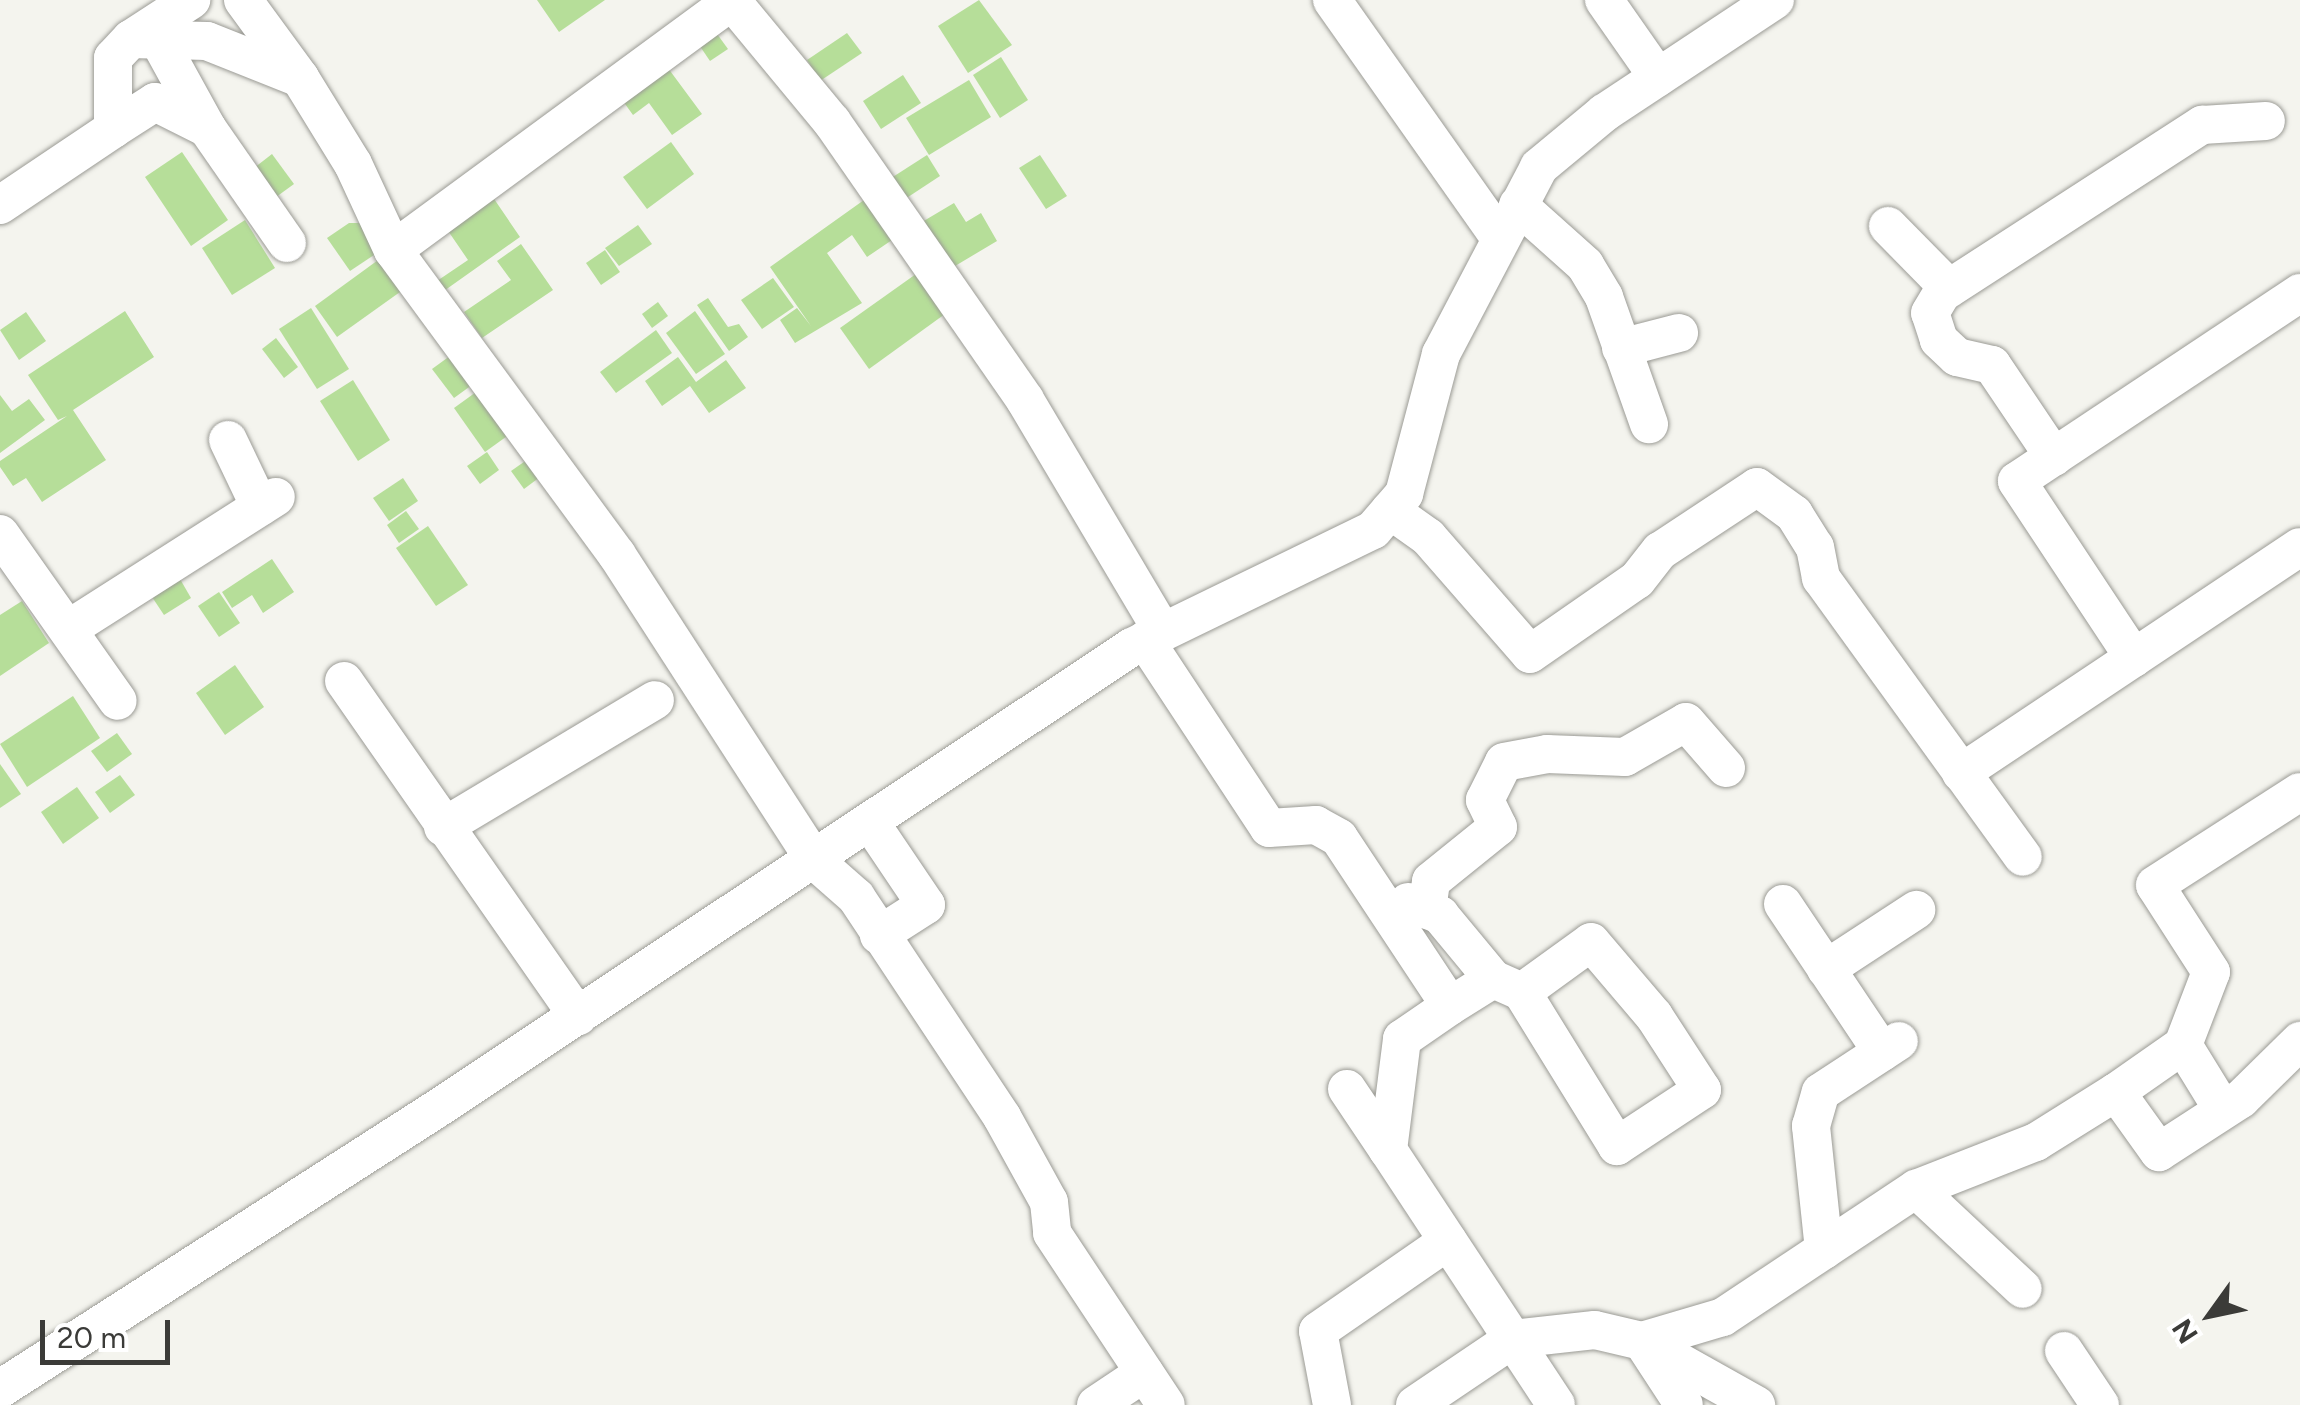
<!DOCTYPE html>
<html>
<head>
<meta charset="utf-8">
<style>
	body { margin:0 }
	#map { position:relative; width:2300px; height:1405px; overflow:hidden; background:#f4f4ee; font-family:Figtree,sans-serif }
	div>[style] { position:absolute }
	.building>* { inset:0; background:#b6de99 }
	.roads { filter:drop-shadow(0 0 2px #9b9b95) drop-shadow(0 0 2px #9b9b95) }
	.street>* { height:38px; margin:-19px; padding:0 19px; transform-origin:19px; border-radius:19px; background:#fff }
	span { translate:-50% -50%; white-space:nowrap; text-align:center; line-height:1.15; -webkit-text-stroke:10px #fff; paint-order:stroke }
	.north { position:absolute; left:2160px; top:1265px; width:100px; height:100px; -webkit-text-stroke:8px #fff; paint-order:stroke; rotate:237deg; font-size:28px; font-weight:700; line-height:40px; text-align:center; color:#3b3b38 }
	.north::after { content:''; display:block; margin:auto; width:35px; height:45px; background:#3b3b38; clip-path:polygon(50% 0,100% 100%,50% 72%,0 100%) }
	.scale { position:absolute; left:40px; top:1320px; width:130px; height:45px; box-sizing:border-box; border:5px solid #3b3b38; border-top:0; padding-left:12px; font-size:30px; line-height:35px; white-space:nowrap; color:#3b3b38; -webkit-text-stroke:8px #fff; paint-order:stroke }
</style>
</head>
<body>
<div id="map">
	<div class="building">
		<i style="clip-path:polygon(537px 0,605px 0,559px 32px)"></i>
		<i style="clip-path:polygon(979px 0,1012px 45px,968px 73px,938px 26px)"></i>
		<i style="clip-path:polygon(712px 27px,728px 49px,710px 61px,695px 39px)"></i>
		<i style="clip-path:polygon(847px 33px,862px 53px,820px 81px,807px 60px)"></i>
		<i style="clip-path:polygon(1001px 57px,1028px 100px,1000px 118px,973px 75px)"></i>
		<i style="clip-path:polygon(665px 64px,702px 114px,672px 135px,649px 103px,633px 115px,620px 97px)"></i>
		<i style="clip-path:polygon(903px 75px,921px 103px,881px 129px,863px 101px)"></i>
		<i style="clip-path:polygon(969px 80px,991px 117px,929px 155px,906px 118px)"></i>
		<i style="clip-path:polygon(671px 142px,694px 174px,647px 209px,623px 177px)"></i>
		<i style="clip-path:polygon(182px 152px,228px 220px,191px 246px,145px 177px)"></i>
		<i style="clip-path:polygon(272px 154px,294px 184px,272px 200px,250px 171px)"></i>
		<i style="clip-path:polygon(927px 155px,940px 176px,899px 203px,885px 182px)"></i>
		<i style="clip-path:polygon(1040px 155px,1067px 196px,1046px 209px,1019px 168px)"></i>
		<i style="clip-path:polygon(488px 190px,520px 237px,441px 293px,434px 283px,468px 260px,442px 222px)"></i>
		<i style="clip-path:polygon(864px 200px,892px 240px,867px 257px,852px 235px,827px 253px,862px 303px,795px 343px,780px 320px,797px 308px,811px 326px,770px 267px)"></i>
		<i style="clip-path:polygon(954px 203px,966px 222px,981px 213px,997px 241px,950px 269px,922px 222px)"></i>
		<i style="clip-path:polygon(245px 220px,275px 268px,232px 295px,202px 248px)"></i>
		<i style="clip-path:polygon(349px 223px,366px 223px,383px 249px,350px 271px,327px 238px)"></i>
		<i style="clip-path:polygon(638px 225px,652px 244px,619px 266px,605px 248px)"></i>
		<i style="clip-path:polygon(521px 244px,553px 290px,482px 338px,464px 312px,511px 280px,497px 261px)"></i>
		<i style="clip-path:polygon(605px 250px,620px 272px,601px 285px,586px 263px)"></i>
		<i style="clip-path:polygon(385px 255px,407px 287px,337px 337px,315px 306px)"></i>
		<i style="clip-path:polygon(916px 274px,945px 314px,869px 369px,840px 328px)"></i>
		<i style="clip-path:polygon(773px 278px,794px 307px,762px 329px,741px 300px)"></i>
		<i style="clip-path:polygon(708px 298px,728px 327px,739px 324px,748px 337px,729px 351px,697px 305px)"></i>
		<i style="clip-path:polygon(658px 302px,668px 316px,652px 328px,642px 314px)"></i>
		<i style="clip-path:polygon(311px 308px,349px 369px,317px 389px,279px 329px)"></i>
		<i style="clip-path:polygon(125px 311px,154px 357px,73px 410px,106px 460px,42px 502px,26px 478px,13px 486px,0 467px,0 461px,67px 416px,58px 420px,28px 375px)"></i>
		<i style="clip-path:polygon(695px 311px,725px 354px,696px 374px,666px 333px)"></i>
		<i style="clip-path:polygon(26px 312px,46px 341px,19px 360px,0 330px)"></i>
		<i style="clip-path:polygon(656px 330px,672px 353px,616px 393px,600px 372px)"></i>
		<i style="clip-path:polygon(276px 338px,298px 367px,284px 378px,262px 349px)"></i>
		<i style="clip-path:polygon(454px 353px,476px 382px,454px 398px,432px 369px)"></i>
		<i style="clip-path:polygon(678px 357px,696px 382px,726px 360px,746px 388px,709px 413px,690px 386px,662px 406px,645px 381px)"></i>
		<i style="clip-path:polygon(353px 380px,390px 440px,358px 461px,320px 401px)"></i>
		<i style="clip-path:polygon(483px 387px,514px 431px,485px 452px,454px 408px)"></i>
		<i style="clip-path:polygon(0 395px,12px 411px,29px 399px,45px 420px,0 453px)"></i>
		<i style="clip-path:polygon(487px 452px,499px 470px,480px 484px,467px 466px)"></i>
		<i style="clip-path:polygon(531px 457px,544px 474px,524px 489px,511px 471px)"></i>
		<i style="clip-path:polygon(403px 478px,418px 501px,389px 521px,373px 498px)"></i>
		<i style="clip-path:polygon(406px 511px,419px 529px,399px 543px,387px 525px)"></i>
		<i style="clip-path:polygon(428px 526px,468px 585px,436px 606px,396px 548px)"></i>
		<i style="clip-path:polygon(272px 559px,294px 592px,263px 613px,252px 595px,232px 608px,222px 592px)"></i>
		<i style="clip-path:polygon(180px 579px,191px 598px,164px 615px,152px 597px)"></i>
		<i style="clip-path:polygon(219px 592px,240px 623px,219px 637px,198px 606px)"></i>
		<i style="clip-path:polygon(22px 601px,49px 643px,0 676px,0 615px)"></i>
		<i style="clip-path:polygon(235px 665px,264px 707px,225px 735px,196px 693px)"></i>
		<i style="clip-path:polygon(73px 696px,100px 738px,27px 787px,0 744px)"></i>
		<i style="clip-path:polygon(117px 733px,132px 754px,107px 772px,91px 751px)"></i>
		<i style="clip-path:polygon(0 764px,21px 794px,0 808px)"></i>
		<i style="clip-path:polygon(120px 775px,135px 795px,110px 813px,95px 792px)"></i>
		<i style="clip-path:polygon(77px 787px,99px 818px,63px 844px,41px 812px)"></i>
	</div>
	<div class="roads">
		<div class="street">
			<i style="left:243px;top:0;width:97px;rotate:53.8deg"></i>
			<i style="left:731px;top:0;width:158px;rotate:50.4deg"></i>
			<i style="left:832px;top:122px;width:338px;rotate:55.2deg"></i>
			<i style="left:1025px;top:400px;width:269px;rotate:59.3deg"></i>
			<i style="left:1332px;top:0;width:291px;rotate:54.8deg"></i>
			<i style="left:1604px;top:0;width:94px;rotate:55deg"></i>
			<i style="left:131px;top:39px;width:72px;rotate:-33deg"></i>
			<i style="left:207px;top:128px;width:140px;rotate:55.2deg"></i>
			<i style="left:113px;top:129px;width:50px;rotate:-32.7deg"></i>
			<i style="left:155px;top:102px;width:58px;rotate:26.6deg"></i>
			<i style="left:207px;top:128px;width:102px;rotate:-118.8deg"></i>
			<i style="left:0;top:205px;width:136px;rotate:-33.9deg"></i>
			<i style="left:113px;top:129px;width:71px;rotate:-90deg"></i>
			<i style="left:113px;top:58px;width:26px;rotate:-47deg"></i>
			<i style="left:131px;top:39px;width:76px;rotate:1.5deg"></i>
			<i style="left:207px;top:41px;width:100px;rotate:21.7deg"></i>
			<i style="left:300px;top:78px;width:101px;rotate:58.4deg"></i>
			<i style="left:353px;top:164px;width:95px;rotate:65.1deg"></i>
			<i style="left:393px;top:250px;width:421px;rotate:-36.3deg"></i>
			<i style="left:1518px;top:205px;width:90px;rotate:41.8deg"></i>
			<i style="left:1585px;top:265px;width:37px;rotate:59deg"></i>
			<i style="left:1604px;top:297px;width:135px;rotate:70.5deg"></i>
			<i style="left:1888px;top:226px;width:87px;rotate:45.5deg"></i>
			<i style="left:393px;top:250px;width:378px;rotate:53.7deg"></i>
			<i style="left:617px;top:555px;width:363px;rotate:57.1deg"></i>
			<i style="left:814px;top:860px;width:56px;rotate:41.4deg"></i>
			<i style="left:856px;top:897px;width:264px;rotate:56.4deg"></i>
			<i style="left:1002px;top:1117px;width:97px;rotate:61.1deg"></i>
			<i style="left:1049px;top:1202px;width:31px;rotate:84deg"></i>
			<i style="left:1052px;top:1233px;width:206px;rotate:56.5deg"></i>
			<i style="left:1621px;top:348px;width:60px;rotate:-14.5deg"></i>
			<i style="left:228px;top:440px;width:74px;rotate:64.5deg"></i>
			<i style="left:2054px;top:457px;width:111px;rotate:-124deg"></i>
			<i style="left:1992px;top:365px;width:36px;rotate:-167deg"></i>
			<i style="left:1957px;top:357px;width:25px;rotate:-137deg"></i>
			<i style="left:1939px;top:340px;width:28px;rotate:-108deg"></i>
			<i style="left:1930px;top:313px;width:23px;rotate:-59deg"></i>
			<i style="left:1942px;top:293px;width:310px;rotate:-32.9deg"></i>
			<i style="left:2202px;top:125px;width:64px;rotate:-3.6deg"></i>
			<i style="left:1390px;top:510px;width:47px;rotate:35.4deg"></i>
			<i style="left:1428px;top:537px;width:155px;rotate:48.9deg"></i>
			<i style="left:1530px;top:654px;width:130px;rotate:-34.7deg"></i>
			<i style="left:1637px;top:580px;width:37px;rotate:-52deg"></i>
			<i style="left:1660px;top:551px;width:116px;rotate:-33.4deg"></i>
			<i style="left:1757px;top:487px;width:46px;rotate:36.1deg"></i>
			<i style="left:1794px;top:514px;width:39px;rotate:58deg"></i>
			<i style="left:1815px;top:547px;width:32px;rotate:79deg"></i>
			<i style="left:1821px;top:578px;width:344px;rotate:54.1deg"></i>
			<i style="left:0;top:534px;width:204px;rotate:54.8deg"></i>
			<i style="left:70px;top:628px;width:244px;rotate:-32.5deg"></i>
			<i style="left:1145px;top:640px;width:225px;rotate:56.6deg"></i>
			<i style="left:1269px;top:828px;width:47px;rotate:-3.7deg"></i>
			<i style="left:1316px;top:825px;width:26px;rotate:29deg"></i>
			<i style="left:1339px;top:838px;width:201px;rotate:56.5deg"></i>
			<i style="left:1450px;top:1006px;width:51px;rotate:-32.1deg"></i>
			<i style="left:1493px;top:979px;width:32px;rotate:24deg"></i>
			<i style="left:1522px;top:992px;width:85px;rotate:-35.9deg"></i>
			<i style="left:1591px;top:942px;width:97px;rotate:49.6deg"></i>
			<i style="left:1654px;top:1016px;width:88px;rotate:57deg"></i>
			<i style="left:1702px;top:1090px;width:102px;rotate:146.6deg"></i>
			<i style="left:1617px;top:1146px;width:181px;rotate:-121.7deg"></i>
			<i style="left:2134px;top:658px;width:212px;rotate:-123.5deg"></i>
			<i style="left:2017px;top:481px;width:340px;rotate:-33.6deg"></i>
			<i style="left:344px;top:681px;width:409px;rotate:55.1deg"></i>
			<i style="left:1961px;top:773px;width:407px;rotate:-33.7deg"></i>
			<i style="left:870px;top:822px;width:100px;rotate:56deg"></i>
			<i style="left:926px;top:905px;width:56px;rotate:147.4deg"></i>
			<i style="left:443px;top:827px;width:247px;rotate:-30.9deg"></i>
			<i style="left:1408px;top:902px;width:35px;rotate:22deg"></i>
			<i style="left:1440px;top:915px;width:83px;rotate:50.4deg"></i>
			<i style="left:1783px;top:904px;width:178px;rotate:56.2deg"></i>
			<i style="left:1427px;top:910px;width:29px;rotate:-82deg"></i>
			<i style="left:1431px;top:881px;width:86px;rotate:-38.9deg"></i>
			<i style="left:1498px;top:827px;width:30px;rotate:-116deg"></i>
			<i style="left:1485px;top:800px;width:42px;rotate:-63.4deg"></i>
			<i style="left:1504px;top:762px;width:44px;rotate:-10.5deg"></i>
			<i style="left:1547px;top:754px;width:78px;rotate:2.2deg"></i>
			<i style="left:1625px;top:757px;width:70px;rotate:-29.8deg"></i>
			<i style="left:1686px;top:722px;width:61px;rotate:49deg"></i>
			<i style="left:1826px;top:969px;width:108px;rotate:-33.2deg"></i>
			<i style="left:2183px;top:1045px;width:76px;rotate:58.4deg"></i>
			<i style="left:1347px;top:1089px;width:73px;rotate:56.1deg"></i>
			<i style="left:1388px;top:1150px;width:112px;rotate:-82.8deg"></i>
			<i style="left:1402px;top:1039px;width:58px;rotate:-34.5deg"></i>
			<i style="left:2116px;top:1092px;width:82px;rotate:-35deg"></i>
			<i style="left:2183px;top:1045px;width:78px;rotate:-69deg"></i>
			<i style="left:2211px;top:972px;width:103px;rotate:-122.8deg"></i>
			<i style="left:2155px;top:885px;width:172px;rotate:-32.7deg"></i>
			<i style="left:1388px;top:1150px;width:305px;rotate:56.6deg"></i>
			<i style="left:1916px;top:1189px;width:146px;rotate:43.1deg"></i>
			<i style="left:1824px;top:1250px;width:125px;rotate:-96deg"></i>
			<i style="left:1811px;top:1126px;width:35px;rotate:-74deg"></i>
			<i style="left:1821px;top:1092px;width:93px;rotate:-33.2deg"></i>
			<i style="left:1642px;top:1341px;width:131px;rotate:29.3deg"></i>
			<i style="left:1646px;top:1347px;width:69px;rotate:56.8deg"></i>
			<i style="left:2064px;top:1351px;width:65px;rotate:56.3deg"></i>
			<i style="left:0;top:1389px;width:513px;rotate:-32.67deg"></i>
			<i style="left:432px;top:1112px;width:840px;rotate:-33.6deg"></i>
			<i style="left:1132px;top:647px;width:268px;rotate:-25.9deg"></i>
			<i style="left:1373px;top:530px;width:48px;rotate:-49.3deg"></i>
			<i style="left:1404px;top:494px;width:145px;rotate:-75.2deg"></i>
			<i style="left:1441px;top:354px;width:211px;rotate:-62.3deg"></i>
			<i style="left:1539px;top:167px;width:85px;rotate:-39.7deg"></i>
			<i style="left:1604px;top:113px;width:205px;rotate:-33.5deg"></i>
			<i style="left:1096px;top:1405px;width:58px;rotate:-33.7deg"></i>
			<i style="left:1332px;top:1405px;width:75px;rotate:-100.7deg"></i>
			<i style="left:1318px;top:1331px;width:158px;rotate:-34.7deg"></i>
			<i style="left:1415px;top:1405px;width:118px;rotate:-34deg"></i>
			<i style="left:1513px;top:1339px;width:82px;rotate:-6.3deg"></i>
			<i style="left:1595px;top:1330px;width:48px;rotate:13.2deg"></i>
			<i style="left:1642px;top:1341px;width:84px;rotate:-16.5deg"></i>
			<i style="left:1723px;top:1317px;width:232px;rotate:-33.6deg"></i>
			<i style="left:1916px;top:1189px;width:129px;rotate:-21.4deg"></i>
			<i style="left:2036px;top:1142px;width:94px;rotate:-32deg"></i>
			<i style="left:2116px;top:1092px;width:74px;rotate:54.4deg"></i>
			<i style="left:2159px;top:1152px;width:98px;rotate:-32.9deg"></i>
			<i style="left:2241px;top:1099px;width:83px;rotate:-44.5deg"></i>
		</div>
	</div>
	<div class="north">N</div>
	<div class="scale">20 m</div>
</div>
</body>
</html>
